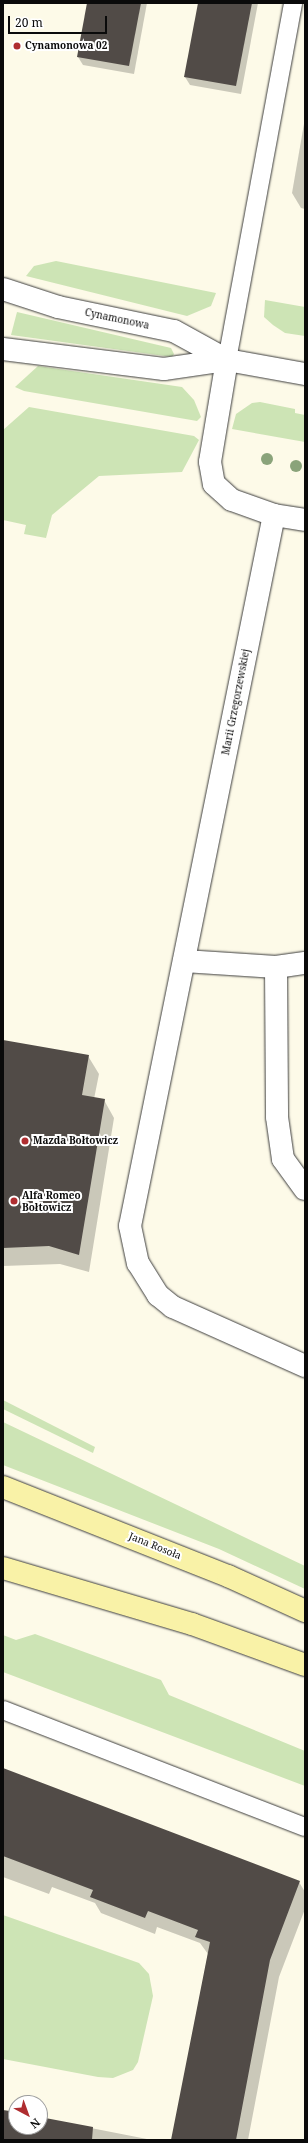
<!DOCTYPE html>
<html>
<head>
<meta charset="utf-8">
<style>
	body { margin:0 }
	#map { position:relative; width:308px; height:2143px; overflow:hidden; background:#fdfae8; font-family:"Noto Serif",serif }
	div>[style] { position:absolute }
	.green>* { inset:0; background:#cde4b5 }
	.shadow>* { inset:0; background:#0003 }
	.building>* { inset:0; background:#514b47 }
	.roads { filter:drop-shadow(0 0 1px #3d3d3d) drop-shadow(0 0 1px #3d3d3d) }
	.lane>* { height:18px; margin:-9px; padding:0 9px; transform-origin:9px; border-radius:9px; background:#fff }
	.street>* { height:22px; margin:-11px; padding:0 11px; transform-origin:11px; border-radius:11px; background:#fff }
	.secondary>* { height:22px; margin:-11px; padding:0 11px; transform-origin:11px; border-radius:11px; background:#f9f2a7 }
	.trees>* { width:12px; height:12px; margin:-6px; border-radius:50%; background:#8aa37a }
	.dots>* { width:11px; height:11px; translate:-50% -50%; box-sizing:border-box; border:2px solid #fff; border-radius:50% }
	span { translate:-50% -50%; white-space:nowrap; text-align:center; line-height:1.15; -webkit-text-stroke:4px #fff; paint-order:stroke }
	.poi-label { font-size:10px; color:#0a0a0a; font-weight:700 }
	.left { translate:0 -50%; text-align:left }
	.street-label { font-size:10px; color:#0a0a0a }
	.frame { position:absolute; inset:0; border:4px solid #0a0a0a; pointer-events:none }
	.north { position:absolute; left:8px; top:2095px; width:40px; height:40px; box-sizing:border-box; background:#fff; border:1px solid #9d9d9d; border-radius:50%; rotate:139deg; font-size:11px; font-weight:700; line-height:16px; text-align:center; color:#0a0a0a }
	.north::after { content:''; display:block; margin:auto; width:14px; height:18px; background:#af2d30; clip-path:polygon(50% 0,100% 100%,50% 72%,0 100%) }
	.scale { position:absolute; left:8px; top:16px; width:99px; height:18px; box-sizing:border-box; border:2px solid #0a0a0a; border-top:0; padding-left:5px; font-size:12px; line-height:14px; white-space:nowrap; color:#0a0a0a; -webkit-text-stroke:3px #fff; paint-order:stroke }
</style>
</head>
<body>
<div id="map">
	<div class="green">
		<i style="clip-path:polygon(56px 261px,216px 293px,211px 306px,187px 316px,26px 276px,34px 266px)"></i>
		<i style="clip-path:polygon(265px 300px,305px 307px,305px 336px,285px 333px,273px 325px,264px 317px)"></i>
		<i style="clip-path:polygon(17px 312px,171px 348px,174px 354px,172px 357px,11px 335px)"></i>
		<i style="clip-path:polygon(38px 366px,182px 387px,194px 400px,201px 417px,197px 421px,24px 391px,15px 387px)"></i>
		<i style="clip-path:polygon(260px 402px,295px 409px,295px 413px,305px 415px,305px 442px,232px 429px,236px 414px,252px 403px)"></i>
		<i style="clip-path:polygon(29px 407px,194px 436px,199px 440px,182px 472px,99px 476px,52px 515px,46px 538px,24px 534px,26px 525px,3px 520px,3px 430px)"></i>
		<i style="clip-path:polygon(3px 1400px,95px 1447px,93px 1453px,3px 1409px)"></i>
		<i style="clip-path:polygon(3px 1422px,305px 1566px,305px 1589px,219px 1549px,3px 1465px)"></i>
		<i style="clip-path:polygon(35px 1634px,161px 1680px,169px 1695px,305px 1751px,305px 1786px,3px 1672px,3px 1635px,16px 1640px)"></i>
		<i style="clip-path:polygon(3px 1915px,139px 1963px,149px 1974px,153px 1996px,138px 2062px,133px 2070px,113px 2078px,98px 2077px,3px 2059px)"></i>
	</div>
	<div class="shadow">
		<i style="clip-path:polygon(88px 3px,147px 3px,134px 74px,83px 65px,78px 57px)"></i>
		<i style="clip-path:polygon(199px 3px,258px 3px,241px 94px,190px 85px,185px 77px)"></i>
		<i style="clip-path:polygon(305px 118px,305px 209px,301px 208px,292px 193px)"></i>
		<i style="clip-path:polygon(3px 1041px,88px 1056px,99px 1074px,94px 1099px,104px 1100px,114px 1118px,89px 1272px,60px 1264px,3px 1266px)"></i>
		<i style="clip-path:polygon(3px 1769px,299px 1882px,305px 1892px,305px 1909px,279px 1977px,248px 2140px,172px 2140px,208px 1954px,200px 1943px,157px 1927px,155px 1934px,101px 1913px,95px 1903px,52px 1887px,49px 1894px,3px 1877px)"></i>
		<i style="clip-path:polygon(3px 2111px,16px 2113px,16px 2127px,40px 2127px,40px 2118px,152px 2140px,3px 2140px)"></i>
	</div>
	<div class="building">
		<i style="clip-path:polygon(87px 3px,141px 3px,129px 66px,77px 57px)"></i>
		<i style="clip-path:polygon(198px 3px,252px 3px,236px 86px,184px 77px)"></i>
		<i style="clip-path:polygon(3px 1040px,89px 1055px,82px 1095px,105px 1099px,79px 1255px,49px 1246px,3px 1248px)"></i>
		<i style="clip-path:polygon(3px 1768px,300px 1881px,270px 1960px,236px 2140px,171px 2140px,210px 1942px,195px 1937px,198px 1930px,148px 1911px,145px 1918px,90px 1897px,93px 1890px,3px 1856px)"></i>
		<i style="clip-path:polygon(3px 2110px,16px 2112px,16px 2127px,40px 2127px,40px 2117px,93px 2127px,92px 2140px,3px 2140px)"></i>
	</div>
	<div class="roads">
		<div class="lane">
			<i style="left:227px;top:360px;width:363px;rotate:-79.5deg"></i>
			<i style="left:3px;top:1710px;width:324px;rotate:21.2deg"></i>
		</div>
		<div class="street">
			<i style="left:3px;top:289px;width:58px;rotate:18.1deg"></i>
			<i style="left:58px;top:307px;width:118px;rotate:11.7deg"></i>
			<i style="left:174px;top:331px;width:60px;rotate:28.7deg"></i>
			<i style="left:3px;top:349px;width:162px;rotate:7.1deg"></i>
			<i style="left:164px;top:369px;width:64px;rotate:-8.1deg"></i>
			<i style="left:227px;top:360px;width:79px;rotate:10.2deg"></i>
			<i style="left:227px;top:360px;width:103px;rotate:99.5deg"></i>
			<i style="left:210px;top:462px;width:22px;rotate:80deg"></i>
			<i style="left:214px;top:484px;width:24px;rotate:42deg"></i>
			<i style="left:232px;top:500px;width:45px;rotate:19.7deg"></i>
			<i style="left:274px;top:515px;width:31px;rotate:9deg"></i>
			<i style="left:274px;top:515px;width:725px;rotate:101.45deg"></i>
			<i style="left:130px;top:1226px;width:38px;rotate:78deg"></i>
			<i style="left:138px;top:1263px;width:38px;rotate:58deg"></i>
			<i style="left:158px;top:1295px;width:19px;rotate:39deg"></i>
			<i style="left:173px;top:1307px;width:145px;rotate:24.1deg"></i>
			<i style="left:184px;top:961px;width:92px;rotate:3.7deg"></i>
			<i style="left:276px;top:967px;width:29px;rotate:-8deg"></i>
			<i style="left:276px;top:967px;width:150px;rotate:89.6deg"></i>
			<i style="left:277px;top:1117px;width:42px;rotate:81.9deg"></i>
			<i style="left:283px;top:1159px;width:37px;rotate:54deg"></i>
		</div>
		<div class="secondary">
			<i style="left:3px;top:1487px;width:242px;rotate:21.6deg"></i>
			<i style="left:228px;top:1576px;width:85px;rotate:24.4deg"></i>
			<i style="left:3px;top:1568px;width:197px;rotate:16.5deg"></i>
			<i style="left:192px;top:1624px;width:120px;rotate:19.9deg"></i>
		</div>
	</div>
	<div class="trees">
		<i style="left:267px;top:459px"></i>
		<i style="left:296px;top:466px"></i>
	</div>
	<div class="dots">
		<i style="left:17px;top:46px;background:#af2d30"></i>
		<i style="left:25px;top:1141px;background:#af2d30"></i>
		<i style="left:14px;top:1201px;background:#af2d30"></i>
	</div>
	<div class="poi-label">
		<span class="left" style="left:25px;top:46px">Cynamonowa 02</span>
		<span class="left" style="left:33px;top:1141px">Mazda Bołtowicz</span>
		<span class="left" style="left:22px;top:1201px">Alfa Romeo<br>Bołtowicz</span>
	</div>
	<div class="street-label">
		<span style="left:117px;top:319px;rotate:12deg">Cynamonowa</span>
		<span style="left:236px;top:702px;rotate:-79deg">Marii Grzegorzewskiej</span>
		<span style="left:155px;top:1546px;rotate:22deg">Jana Rosoła</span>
	</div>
	<div class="frame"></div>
	<div class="north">N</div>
	<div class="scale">20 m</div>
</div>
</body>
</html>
